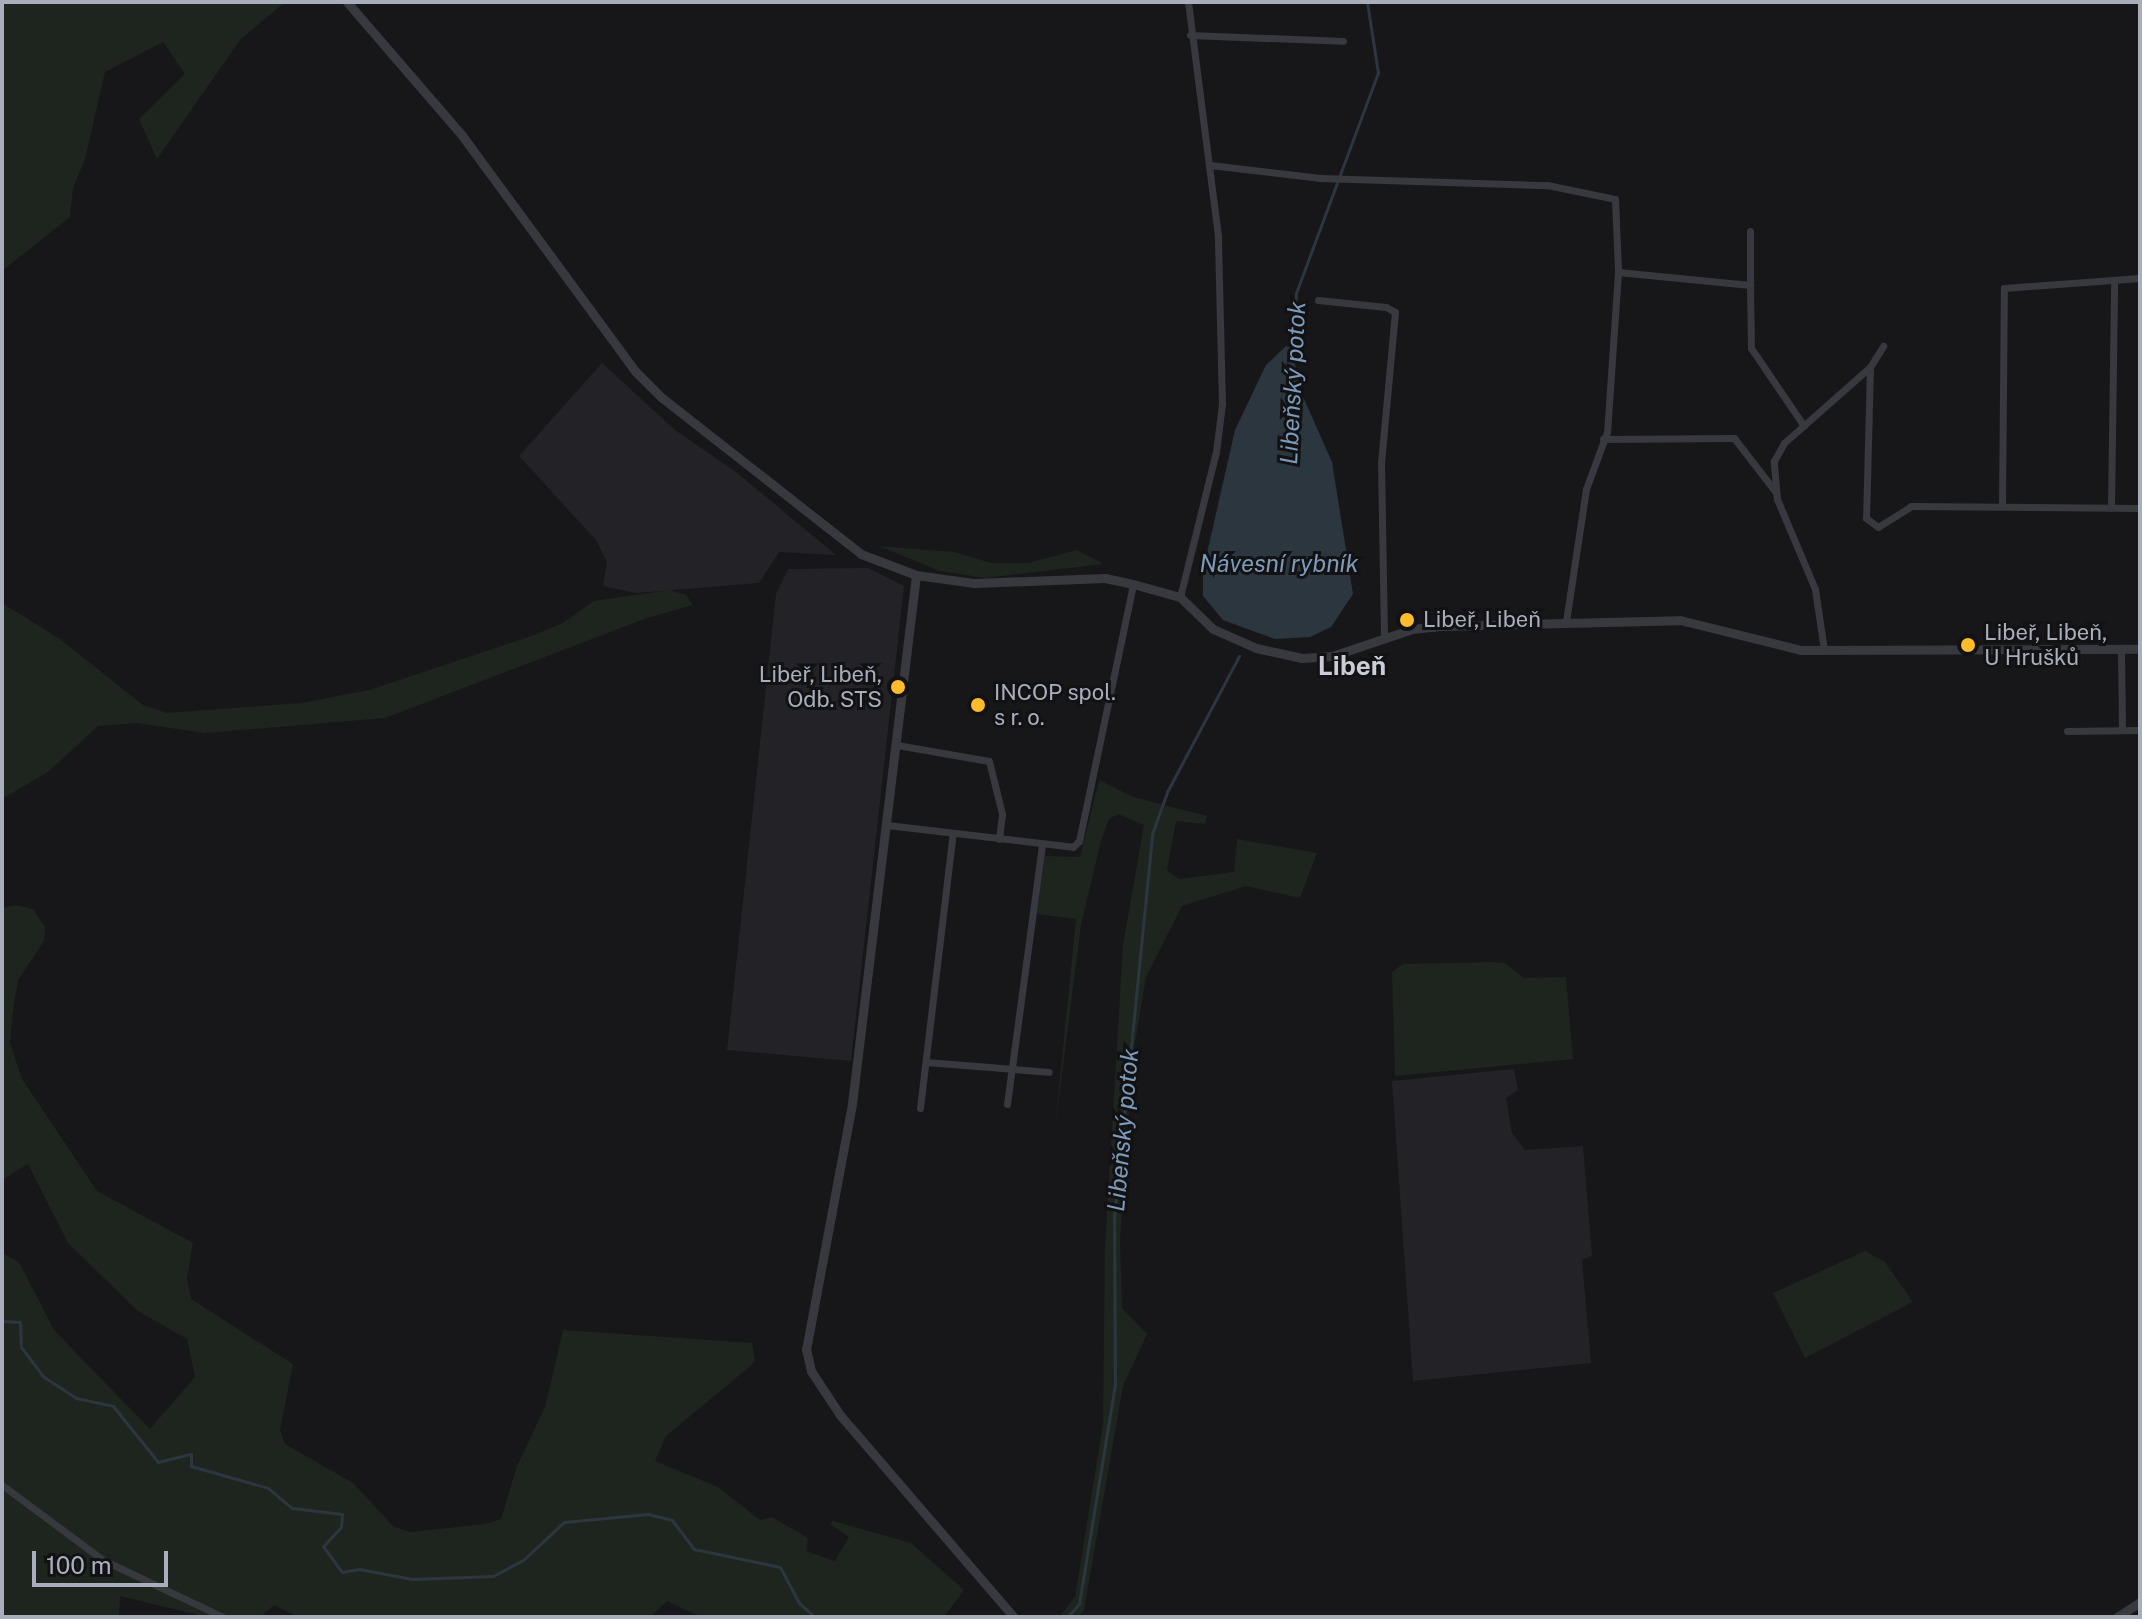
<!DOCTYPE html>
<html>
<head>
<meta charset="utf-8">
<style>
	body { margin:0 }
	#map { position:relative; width:2142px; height:1619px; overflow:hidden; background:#17171a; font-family:"Public Sans",sans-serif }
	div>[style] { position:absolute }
	.built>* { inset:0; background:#232327 }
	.green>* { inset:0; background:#1d251e }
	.water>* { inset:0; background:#2c363f }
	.stream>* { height:3px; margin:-1.5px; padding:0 1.5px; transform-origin:1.5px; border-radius:1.5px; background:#2c363f }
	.minor>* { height:7px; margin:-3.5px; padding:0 3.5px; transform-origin:3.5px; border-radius:3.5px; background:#38393f }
	.tertiary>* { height:9px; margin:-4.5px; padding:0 4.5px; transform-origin:4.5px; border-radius:4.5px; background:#38393f }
	.dots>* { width:22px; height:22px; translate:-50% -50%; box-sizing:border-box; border:4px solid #121215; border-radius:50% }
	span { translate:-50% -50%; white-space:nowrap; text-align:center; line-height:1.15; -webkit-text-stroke:6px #121215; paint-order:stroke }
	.poi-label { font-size:22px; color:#a8aebb }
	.left { translate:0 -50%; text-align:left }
	.right { translate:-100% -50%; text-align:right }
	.water-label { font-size:24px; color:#7d9bb8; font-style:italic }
	.quarter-label { font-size:26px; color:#cacdd6; font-weight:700 }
	.frame { position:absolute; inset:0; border:4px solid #a8aebb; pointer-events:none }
	.scale { position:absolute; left:32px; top:1551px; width:136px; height:36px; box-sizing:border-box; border:4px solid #a8aebb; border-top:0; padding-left:10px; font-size:24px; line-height:28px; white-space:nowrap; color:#a8aebb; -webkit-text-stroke:6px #121215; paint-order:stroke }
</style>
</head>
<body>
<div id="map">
	<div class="built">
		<i style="clip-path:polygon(602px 363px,675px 430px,736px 472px,836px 555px,779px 552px,759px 583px,636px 593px,603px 586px,607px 562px,596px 540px,519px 456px)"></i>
		<i style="clip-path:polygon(868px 568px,904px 586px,851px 1061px,727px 1050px,776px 594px,788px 569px)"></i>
		<i style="clip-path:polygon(1514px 1069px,1518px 1090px,1506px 1098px,1512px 1133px,1525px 1150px,1583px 1146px,1592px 1256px,1582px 1260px,1591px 1363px,1413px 1381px,1392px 1081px)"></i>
	</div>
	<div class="green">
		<i style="clip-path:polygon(2px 2px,285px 2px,240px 40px,157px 159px,139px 119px,185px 74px,163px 42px,105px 72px,85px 159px,73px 188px,70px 217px,2px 271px)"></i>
		<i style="clip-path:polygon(879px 546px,954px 552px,991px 563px,1028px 563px,1077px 550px,1103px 564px,985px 578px,940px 571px)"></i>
		<i style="clip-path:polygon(670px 590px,686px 595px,693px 605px,647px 618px,385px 718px,205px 733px,136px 723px,98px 726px,48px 772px,2px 799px,2px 603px,60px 639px,143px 705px,167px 713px,301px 703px,369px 690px,534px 635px,563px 623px,594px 601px)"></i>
		<i style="clip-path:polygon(1099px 780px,1133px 797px,1207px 816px,1205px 824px,1176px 821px,1167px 870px,1179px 879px,1234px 872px,1237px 839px,1317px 853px,1300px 898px,1246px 886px,1182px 906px,1146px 977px,1133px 1055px,1120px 1239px,1122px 1308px,1147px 1334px,1123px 1386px,1084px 1610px,1078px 1617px,1059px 1617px,1075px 1597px,1103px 1424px,1105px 1245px,1123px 945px,1144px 825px,1118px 814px,1109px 819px,1101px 841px,1081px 925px,1055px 1128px,1076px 919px,1037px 914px,1045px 856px,1080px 857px)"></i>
		<i style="clip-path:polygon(16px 905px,33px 909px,45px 927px,44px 941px,18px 980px,13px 1011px,10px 1043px,22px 1079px,97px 1191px,193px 1243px,187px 1279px,191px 1299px,293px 1364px,280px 1430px,285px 1444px,353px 1483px,394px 1527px,411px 1532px,485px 1524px,501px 1519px,517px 1466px,545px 1407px,563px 1330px,752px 1343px,755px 1362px,666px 1436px,655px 1461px,718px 1487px,760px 1520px,772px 1517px,808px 1538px,806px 1551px,835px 1561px,849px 1537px,830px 1524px,833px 1521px,911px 1543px,964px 1590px,944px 1617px,701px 1617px,667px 1601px,650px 1617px,298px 1617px,274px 1605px,260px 1617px,207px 1617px,120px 1596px,119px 1617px,2px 1617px,2px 1253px,19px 1262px,54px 1330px,150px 1429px,195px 1377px,187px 1339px,138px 1311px,68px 1243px,28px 1164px,2px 1180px,2px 908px)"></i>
		<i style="clip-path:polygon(1493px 962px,1505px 963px,1524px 978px,1566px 977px,1573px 1059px,1395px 1076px,1392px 972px,1403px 964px)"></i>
		<i style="clip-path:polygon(1865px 1251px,1885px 1262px,1913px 1302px,1805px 1358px,1773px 1293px)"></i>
	</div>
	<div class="water">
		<i style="clip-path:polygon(1286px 346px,1292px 348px,1300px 390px,1332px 462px,1353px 594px,1331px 627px,1310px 637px,1275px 639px,1223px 620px,1203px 596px,1203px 571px,1235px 430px,1266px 365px)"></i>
	</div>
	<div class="stream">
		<i style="left:1293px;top:358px;width:65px;rotate:-87.4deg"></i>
		<i style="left:1296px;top:293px;width:235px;rotate:-69.6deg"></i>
		<i style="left:1378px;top:73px;width:72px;rotate:-98.8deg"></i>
		<i style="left:2px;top:1321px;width:18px;rotate:3deg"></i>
		<i style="left:20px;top:1322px;width:25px;rotate:88deg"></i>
		<i style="left:21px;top:1347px;width:38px;rotate:53deg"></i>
		<i style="left:44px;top:1377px;width:38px;rotate:33deg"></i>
		<i style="left:76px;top:1398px;width:38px;rotate:12deg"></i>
		<i style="left:113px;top:1406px;width:72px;rotate:51.2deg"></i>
		<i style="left:158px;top:1462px;width:34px;rotate:-14deg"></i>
		<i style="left:191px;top:1454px;width:12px;rotate:90deg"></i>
		<i style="left:191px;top:1466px;width:80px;rotate:15.9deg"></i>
		<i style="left:268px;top:1488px;width:31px;rotate:40deg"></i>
		<i style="left:292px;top:1508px;width:50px;rotate:6.8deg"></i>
		<i style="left:342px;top:1514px;width:13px;rotate:94deg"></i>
		<i style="left:341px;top:1527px;width:26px;rotate:133deg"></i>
		<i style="left:323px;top:1546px;width:32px;rotate:54deg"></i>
		<i style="left:342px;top:1572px;width:17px;rotate:-10deg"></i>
		<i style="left:359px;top:1569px;width:54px;rotate:10.7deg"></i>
		<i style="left:412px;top:1579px;width:81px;rotate:-2.1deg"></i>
		<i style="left:493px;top:1576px;width:34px;rotate:-28deg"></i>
		<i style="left:523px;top:1560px;width:56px;rotate:-42.8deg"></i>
		<i style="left:564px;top:1522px;width:84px;rotate:-5.4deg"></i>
		<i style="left:648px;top:1514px;width:25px;rotate:14deg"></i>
		<i style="left:672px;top:1520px;width:36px;rotate:53deg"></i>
		<i style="left:694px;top:1549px;width:88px;rotate:11.8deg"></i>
		<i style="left:780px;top:1567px;width:41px;rotate:62.2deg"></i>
		<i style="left:799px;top:1603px;width:21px;rotate:41deg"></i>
		<i style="left:1067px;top:1617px;width:18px;rotate:-47deg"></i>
		<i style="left:1079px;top:1604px;width:223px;rotate:-80.7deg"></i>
		<i style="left:1115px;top:1384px;width:167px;rotate:-90.3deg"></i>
		<i style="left:1114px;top:1217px;width:385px;rotate:-84.3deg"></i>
		<i style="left:1152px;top:834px;width:45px;rotate:-70.3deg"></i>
		<i style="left:1167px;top:792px;width:154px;rotate:-62.1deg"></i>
	</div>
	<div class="minor">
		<i style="left:1190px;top:35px;width:153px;rotate:2.2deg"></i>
		<i style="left:1210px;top:165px;width:111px;rotate:6.7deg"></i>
		<i style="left:1320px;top:178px;width:227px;rotate:1.8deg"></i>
		<i style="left:1547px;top:185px;width:69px;rotate:11.6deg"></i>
		<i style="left:1615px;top:199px;width:73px;rotate:87.6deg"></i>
		<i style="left:1618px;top:272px;width:160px;rotate:93.9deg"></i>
		<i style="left:1607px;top:432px;width:61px;rotate:110.2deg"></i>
		<i style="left:1586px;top:489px;width:134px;rotate:98.6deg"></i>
		<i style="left:1750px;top:231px;width:54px;rotate:90deg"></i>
		<i style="left:1618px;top:272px;width:133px;rotate:5.6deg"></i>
		<i style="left:1750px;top:285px;width:63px;rotate:89.1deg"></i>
		<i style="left:1751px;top:348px;width:94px;rotate:55.8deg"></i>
		<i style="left:1318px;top:300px;width:68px;rotate:5.9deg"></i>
		<i style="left:1386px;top:307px;width:10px;rotate:29deg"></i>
		<i style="left:1395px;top:312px;width:152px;rotate:95.3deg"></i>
		<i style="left:1381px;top:463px;width:175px;rotate:89deg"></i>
		<i style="left:1870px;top:367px;width:151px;rotate:91.5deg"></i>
		<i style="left:1866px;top:518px;width:15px;rotate:37deg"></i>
		<i style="left:1878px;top:527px;width:39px;rotate:-32deg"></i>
		<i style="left:1911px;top:506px;width:229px;rotate:0.5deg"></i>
		<i style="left:1603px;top:439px;width:131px;rotate:-0.4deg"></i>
		<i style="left:1734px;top:438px;width:67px;rotate:52.3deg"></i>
		<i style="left:2002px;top:506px;width:218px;rotate:-89.5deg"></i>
		<i style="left:2004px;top:288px;width:136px;rotate:-4.2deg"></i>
		<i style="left:2111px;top:508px;width:228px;rotate:-89.2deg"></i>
		<i style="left:1180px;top:597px;width:149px;rotate:-76.1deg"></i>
		<i style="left:1216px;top:452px;width:48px;rotate:-82.9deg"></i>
		<i style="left:1222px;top:404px;width:168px;rotate:-91.4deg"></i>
		<i style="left:1218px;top:236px;width:236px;rotate:-97.3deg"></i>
		<i style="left:2121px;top:649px;width:81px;rotate:89.3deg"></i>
		<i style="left:1824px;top:650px;width:62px;rotate:-98.4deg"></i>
		<i style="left:1815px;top:589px;width:98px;rotate:-112.9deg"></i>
		<i style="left:1777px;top:499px;width:38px;rotate:-95deg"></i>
		<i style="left:1774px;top:461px;width:21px;rotate:-61deg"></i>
		<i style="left:1784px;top:443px;width:115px;rotate:-41.5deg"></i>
		<i style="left:1870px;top:367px;width:25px;rotate:-58deg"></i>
		<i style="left:2067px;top:731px;width:73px;rotate:-0.8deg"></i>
		<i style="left:897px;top:745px;width:93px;rotate:9.9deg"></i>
		<i style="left:989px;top:761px;width:55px;rotate:76.2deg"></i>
		<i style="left:1002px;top:814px;width:25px;rotate:97deg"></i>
		<i style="left:887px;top:825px;width:187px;rotate:6.7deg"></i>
		<i style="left:1073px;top:847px;width:8px;rotate:-45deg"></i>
		<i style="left:1079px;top:841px;width:263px;rotate:-78.1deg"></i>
		<i style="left:926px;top:1062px;width:123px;rotate:4.6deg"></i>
		<i style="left:1007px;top:1104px;width:260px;rotate:-82.3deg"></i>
		<i style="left:920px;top:1108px;width:277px;rotate:-83.2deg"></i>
		<i style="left:2px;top:1485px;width:126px;rotate:36.6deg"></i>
		<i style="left:103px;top:1560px;width:133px;rotate:25.4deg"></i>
	</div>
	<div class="tertiary">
		<i style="left:347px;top:2px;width:174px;rotate:49.2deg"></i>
		<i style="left:461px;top:134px;width:294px;rotate:53.7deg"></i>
		<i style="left:635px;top:371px;width:37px;rotate:45deg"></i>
		<i style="left:661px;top:397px;width:254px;rotate:38.1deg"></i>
		<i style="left:861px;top:554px;width:59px;rotate:20.9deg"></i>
		<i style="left:916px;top:575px;width:59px;rotate:7.9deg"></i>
		<i style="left:974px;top:583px;width:131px;rotate:-2.2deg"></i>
		<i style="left:1105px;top:578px;width:29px;rotate:12deg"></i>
		<i style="left:1133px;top:584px;width:49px;rotate:15.5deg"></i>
		<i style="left:1180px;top:597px;width:46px;rotate:44.1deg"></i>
		<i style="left:1213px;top:629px;width:47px;rotate:23.8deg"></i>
		<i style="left:1256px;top:648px;width:47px;rotate:12.3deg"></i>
		<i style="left:1302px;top:658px;width:30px;rotate:-4deg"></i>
		<i style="left:1332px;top:656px;width:84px;rotate:-18.6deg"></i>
		<i style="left:1412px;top:629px;width:28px;rotate:-6deg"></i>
		<i style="left:1440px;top:626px;width:240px;rotate:-1.4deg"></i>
		<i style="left:1680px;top:620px;width:125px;rotate:13.9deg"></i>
		<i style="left:1801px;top:650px;width:339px;rotate:-0.2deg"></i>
		<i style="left:916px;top:575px;width:533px;rotate:96.9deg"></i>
		<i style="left:852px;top:1104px;width:249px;rotate:100.6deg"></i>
		<i style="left:806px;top:1349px;width:23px;rotate:77deg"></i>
		<i style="left:811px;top:1371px;width:53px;rotate:56.6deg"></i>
		<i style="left:840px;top:1415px;width:267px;rotate:49.3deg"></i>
		<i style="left:2117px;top:1617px;width:27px;rotate:-33deg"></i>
	</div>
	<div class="dots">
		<i style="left:1407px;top:620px;background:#ffbc2a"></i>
		<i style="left:1968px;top:645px;background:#ffbc2a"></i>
		<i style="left:898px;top:687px;background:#ffbc2a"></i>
		<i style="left:978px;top:705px;background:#ffbc2a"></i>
	</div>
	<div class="poi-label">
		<span class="left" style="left:1423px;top:620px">Libeř, Libeň</span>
		<span class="left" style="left:1984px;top:645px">Libeř, Libeň,<br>U Hrušků</span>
		<span class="right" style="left:882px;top:687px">Libeř, Libeň,<br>Odb. STS</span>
		<span class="left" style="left:994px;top:705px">INCOP spol.<br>s r. o.</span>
	</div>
	<div class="water-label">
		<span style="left:1293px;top:383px;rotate:-87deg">Libeňský potok</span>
		<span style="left:1279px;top:564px">Návesní rybník</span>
		<span style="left:1123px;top:1130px;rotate:-85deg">Libeňský potok</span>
	</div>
	<div class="quarter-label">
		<span style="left:1352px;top:666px">Libeň</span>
	</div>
	<div class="frame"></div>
	<div class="scale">100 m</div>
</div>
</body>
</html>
